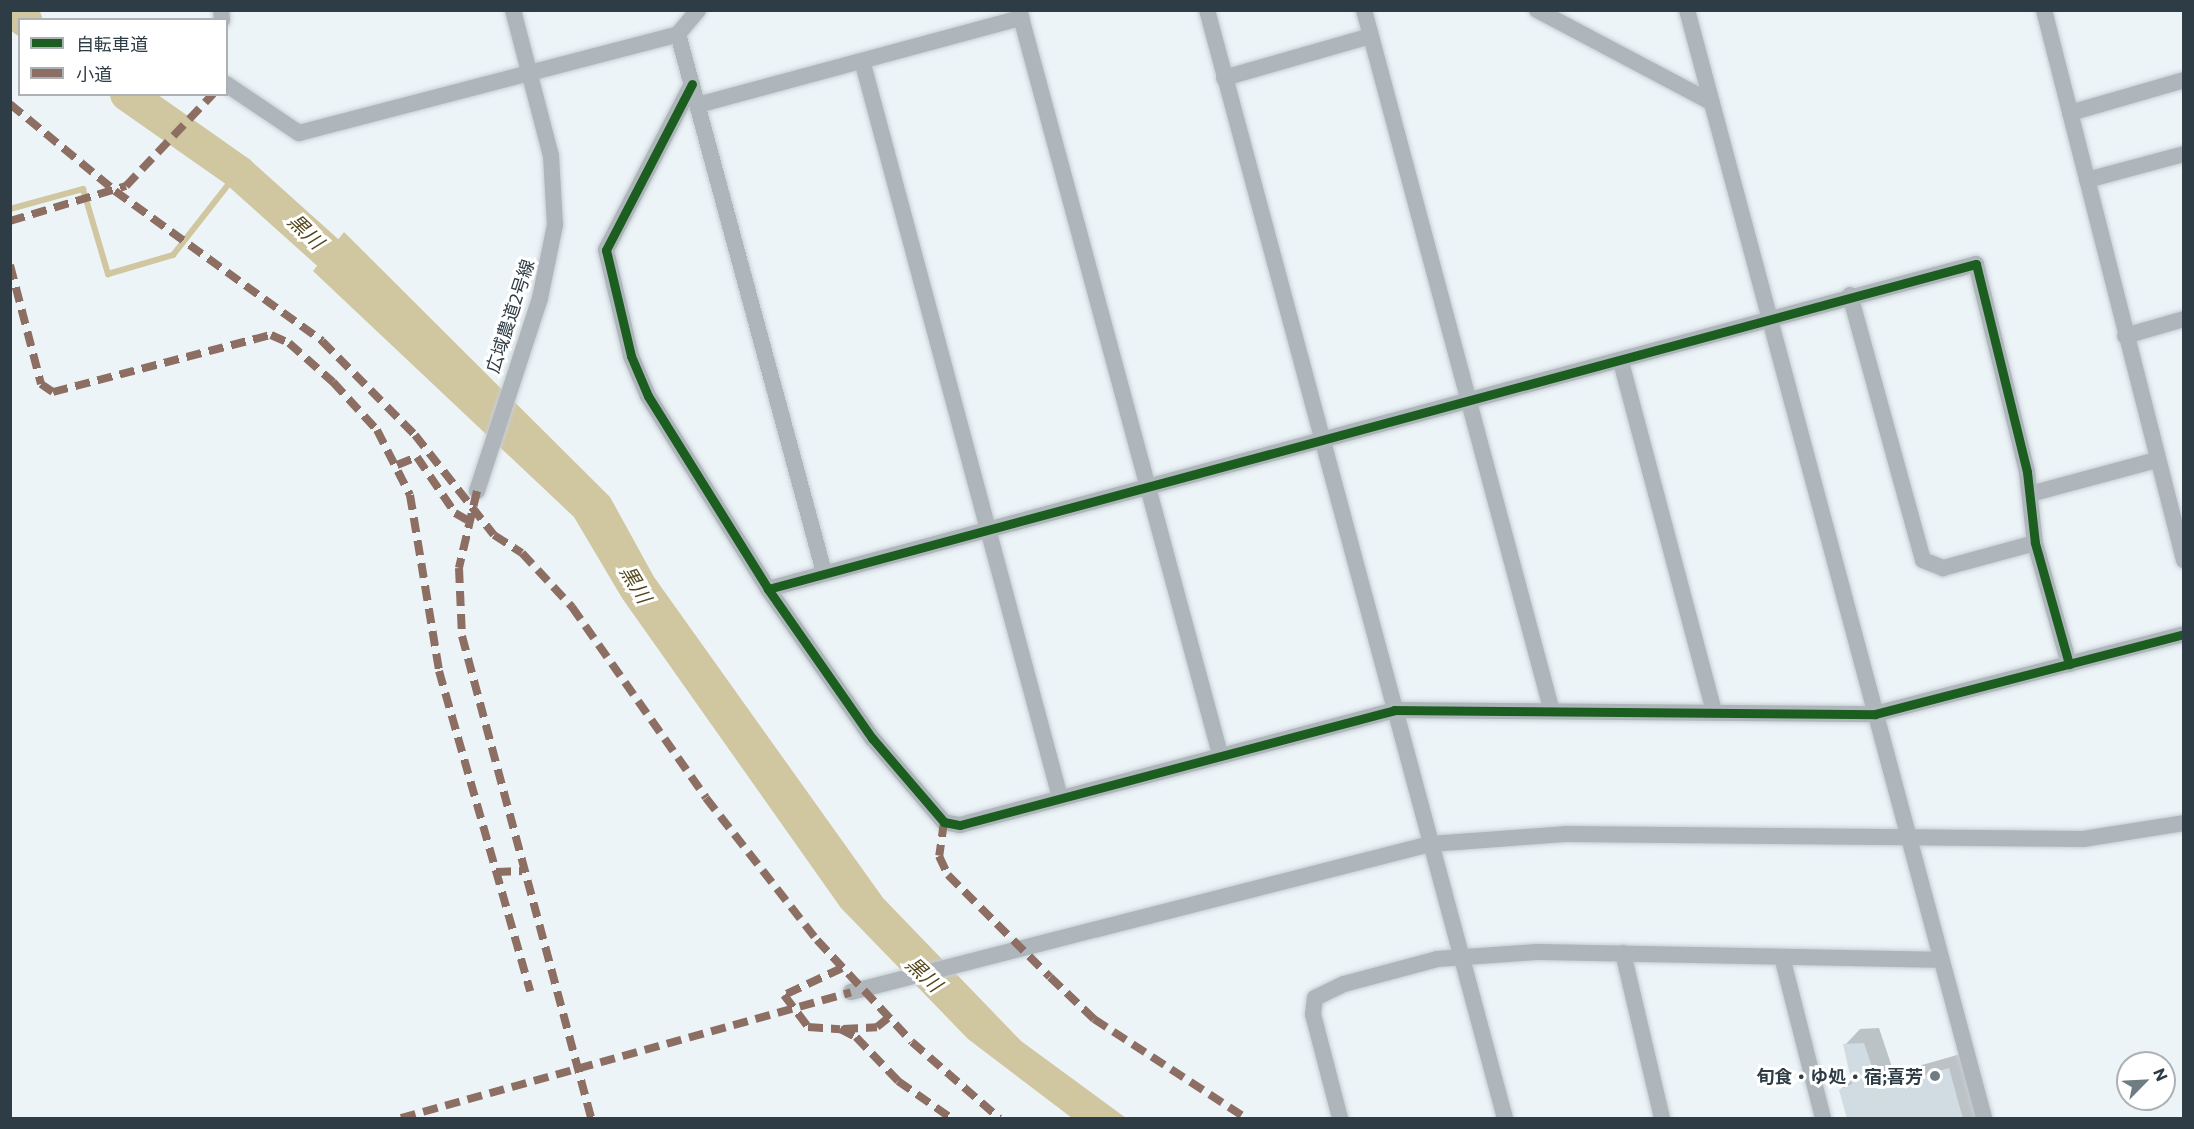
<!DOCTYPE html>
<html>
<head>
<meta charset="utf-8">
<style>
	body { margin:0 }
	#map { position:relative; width:2194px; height:1129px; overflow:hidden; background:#ecf4f8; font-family:Commissioner,"Noto Sans JP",sans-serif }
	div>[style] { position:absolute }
	.water>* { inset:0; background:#d0c6a0 }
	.shadow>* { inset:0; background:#0003 }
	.stream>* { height:6px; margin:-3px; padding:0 3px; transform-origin:3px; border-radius:3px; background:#d0c6a0 }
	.river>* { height:34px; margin:-17px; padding:0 17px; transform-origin:17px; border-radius:17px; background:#d0c6a0 }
	.building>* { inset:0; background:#d1dce2 }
	.roads { filter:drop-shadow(0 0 2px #c7ced3) drop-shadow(0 0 2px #c7ced3) }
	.minor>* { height:16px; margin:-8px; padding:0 8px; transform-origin:8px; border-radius:8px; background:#aeb6bb }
	.quiet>* { height:8px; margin-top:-4px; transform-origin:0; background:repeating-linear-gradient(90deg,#8d6e63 0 15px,transparent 0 23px) }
	.cycleway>* { height:9px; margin:-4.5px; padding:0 4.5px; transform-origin:4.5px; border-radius:4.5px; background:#1b5e20 }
	.dots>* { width:16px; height:16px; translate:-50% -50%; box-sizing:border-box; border:3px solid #fff; border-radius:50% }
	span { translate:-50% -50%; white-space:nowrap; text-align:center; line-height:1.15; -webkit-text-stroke:6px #fff; paint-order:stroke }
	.street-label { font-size:18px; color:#2d3c45 }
	.poi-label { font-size:18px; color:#2d3c45; font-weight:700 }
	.right { translate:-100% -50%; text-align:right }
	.water-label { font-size:20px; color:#53471a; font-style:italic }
	.frame { position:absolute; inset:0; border:12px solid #2d3c45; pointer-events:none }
	.legend { position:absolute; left:18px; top:18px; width:210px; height:78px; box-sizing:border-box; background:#fff; border:2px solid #abb1b5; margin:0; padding:8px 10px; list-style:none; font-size:18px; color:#2d3c45 }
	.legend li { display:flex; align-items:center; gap:12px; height:30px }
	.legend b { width:30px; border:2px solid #abb1b5 }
	.north { position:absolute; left:2116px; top:1051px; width:60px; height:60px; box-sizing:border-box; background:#fff; border:2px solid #abb1b5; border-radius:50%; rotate:66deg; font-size:16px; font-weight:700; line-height:24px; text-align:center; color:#2d3c45 }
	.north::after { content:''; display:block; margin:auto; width:21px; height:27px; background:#707c84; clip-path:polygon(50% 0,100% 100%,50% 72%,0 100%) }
</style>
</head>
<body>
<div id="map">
	<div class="water">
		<i style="clip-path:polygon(344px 232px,610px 497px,654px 577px,883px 898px,1021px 1041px,1126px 1118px,1072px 1118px,968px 1039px,841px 908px,622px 598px,574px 517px,313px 271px)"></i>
	</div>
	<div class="shadow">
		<i style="clip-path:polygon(1879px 1028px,1894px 1073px,1964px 1053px,1982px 1118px,1848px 1118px,1840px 1090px,1852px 1079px,1845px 1045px,1860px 1029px)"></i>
	</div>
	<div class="stream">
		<i style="left:10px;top:209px;width:76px;rotate:-15.3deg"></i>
		<i style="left:83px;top:189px;width:89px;rotate:73.6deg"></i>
		<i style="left:108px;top:274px;width:68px;rotate:-16.3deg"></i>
		<i style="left:173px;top:255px;width:105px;rotate:-51.9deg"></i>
	</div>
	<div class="river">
		<i style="left:13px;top:10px;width:16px;rotate:40deg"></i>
		<i style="left:127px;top:94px;width:136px;rotate:35.1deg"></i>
		<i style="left:238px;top:172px;width:168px;rotate:41.9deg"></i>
	</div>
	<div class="building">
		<i style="clip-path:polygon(1864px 1043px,1879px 1088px,1949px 1068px,1963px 1119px,1847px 1119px,1839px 1090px,1852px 1084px,1843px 1044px)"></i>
	</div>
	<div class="roads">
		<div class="minor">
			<i style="left:221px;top:10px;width:10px;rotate:84deg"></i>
			<i style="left:1019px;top:10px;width:771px;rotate:74.88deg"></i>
			<i style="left:1207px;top:10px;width:1147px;rotate:74.95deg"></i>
			<i style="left:1364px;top:10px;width:723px;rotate:75deg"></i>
			<i style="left:1537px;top:10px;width:197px;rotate:27.9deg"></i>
			<i style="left:1687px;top:10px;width:1147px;rotate:74.99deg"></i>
			<i style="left:2044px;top:10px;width:568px;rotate:75.72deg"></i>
			<i style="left:678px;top:34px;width:31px;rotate:-50deg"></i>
			<i style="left:863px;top:64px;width:759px;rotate:74.96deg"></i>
			<i style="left:1224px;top:78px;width:152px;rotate:-16deg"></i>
			<i style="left:226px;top:84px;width:88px;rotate:33.9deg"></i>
			<i style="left:299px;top:133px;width:392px;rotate:-14.6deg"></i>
			<i style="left:678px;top:34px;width:557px;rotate:74.82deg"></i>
			<i style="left:692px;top:84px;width:187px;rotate:117.4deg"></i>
			<i style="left:606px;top:250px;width:109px;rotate:76.7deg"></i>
			<i style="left:631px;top:356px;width:43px;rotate:67deg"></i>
			<i style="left:648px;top:396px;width:227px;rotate:58.1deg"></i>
			<i style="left:768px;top:589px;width:182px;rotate:55.1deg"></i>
			<i style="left:872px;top:738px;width:111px;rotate:49.4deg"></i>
			<i style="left:944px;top:822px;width:16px;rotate:11deg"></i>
			<i style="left:960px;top:825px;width:449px;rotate:-14.8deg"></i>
			<i style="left:1394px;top:710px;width:481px;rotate:0.5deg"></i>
			<i style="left:1875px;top:714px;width:319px;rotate:-14.5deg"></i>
			<i style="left:698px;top:105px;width:335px;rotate:-15.1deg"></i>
			<i style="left:2070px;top:113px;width:119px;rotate:-16.1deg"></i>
			<i style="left:2087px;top:180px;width:100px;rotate:-15deg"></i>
			<i style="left:1850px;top:295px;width:275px;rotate:74.6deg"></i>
			<i style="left:1923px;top:560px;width:22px;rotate:22deg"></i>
			<i style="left:1943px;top:568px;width:95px;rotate:-15.2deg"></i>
			<i style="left:2125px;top:336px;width:61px;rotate:-16.1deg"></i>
			<i style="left:1621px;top:362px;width:361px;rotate:75.1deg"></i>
			<i style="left:477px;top:491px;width:203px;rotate:-71.9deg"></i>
			<i style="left:540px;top:298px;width:75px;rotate:-78.4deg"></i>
			<i style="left:555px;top:225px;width:69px;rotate:-93.3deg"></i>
			<i style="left:551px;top:156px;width:151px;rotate:-104.6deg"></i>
			<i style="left:2030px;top:494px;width:131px;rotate:-15deg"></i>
			<i style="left:768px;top:589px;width:1251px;rotate:-15.06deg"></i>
			<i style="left:1976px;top:264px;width:214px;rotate:76.2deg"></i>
			<i style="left:2027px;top:472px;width:71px;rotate:83.6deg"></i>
			<i style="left:2035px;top:543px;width:126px;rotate:74.3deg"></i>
			<i style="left:1623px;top:953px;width:170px;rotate:76.7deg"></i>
			<i style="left:1782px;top:957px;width:166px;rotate:75.7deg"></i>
			<i style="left:851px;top:992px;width:598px;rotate:-14.34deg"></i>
			<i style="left:1430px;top:844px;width:135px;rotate:-4.2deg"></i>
			<i style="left:1565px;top:834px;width:518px;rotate:0.55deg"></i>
			<i style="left:2083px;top:839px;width:102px;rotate:-9deg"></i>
			<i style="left:1340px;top:1118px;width:107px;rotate:-104.6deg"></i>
			<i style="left:1313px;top:1014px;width:16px;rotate:-83deg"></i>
			<i style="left:1315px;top:998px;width:32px;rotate:-26deg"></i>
			<i style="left:1344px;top:984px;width:96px;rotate:-15deg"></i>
			<i style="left:1437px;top:959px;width:100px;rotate:-4deg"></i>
			<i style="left:1537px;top:952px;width:404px;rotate:1.1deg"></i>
		</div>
	</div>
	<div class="quiet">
		<i style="left:10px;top:104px;width:136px;rotate:39.6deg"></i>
		<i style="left:115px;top:191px;width:256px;rotate:35.9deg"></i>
		<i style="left:322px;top:341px;width:132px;rotate:45.3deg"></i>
		<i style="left:415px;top:435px;width:127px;rotate:51.7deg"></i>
		<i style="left:494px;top:535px;width:33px;rotate:33deg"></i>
		<i style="left:522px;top:553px;width:74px;rotate:47.2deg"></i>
		<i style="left:572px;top:607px;width:233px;rotate:54.9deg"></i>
		<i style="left:706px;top:798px;width:180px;rotate:52deg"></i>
		<i style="left:817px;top:940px;width:139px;rotate:47deg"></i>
		<i style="left:912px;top:1042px;width:116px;rotate:41.1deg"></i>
		<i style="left:10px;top:221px;width:121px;rotate:-16.8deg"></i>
		<i style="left:126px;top:186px;width:127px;rotate:-46.6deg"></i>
		<i style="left:10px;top:265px;width:123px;rotate:75.4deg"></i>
		<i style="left:41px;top:384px;width:14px;rotate:34deg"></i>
		<i style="left:53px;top:392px;width:225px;rotate:-14.7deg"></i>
		<i style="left:271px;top:335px;width:20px;rotate:24deg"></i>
		<i style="left:289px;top:343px;width:59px;rotate:41.6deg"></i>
		<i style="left:333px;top:382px;width:65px;rotate:47.5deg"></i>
		<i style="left:377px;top:430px;width:73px;rotate:63.1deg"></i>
		<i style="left:410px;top:495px;width:178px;rotate:80.6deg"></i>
		<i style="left:439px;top:671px;width:333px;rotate:74.1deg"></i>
		<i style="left:397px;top:465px;width:22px;rotate:-22deg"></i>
		<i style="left:417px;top:457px;width:68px;rotate:55.8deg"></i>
		<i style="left:455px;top:513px;width:14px;rotate:30deg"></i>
		<i style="left:477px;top:491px;width:79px;rotate:103.2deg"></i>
		<i style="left:459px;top:568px;width:68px;rotate:87.5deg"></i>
		<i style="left:462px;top:636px;width:499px;rotate:75deg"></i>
		<i style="left:944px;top:822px;width:34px;rotate:98deg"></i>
		<i style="left:939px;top:856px;width:21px;rotate:65deg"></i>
		<i style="left:948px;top:875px;width:144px;rotate:45deg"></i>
		<i style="left:1050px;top:977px;width:61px;rotate:43.7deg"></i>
		<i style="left:1094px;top:1019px;width:181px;rotate:33.1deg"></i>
		<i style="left:496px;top:872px;width:26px;rotate:-2deg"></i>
		<i style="left:842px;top:968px;width:64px;rotate:155deg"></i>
		<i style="left:784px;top:995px;width:40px;rotate:53deg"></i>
		<i style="left:808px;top:1027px;width:32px;rotate:4deg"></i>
		<i style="left:840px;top:1029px;width:18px;rotate:27deg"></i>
		<i style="left:856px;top:1037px;width:61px;rotate:46.3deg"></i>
		<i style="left:898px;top:1081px;width:65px;rotate:34.9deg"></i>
		<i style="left:843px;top:1029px;width:34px;rotate:-3deg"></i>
		<i style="left:877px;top:1027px;width:14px;rotate:-39deg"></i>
		<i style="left:401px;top:1118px;width:467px;rotate:-15.6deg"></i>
	</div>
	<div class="cycleway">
		<i style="left:692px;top:84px;width:187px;rotate:117.4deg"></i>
		<i style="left:606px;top:250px;width:109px;rotate:76.7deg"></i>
		<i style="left:631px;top:356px;width:43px;rotate:67deg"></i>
		<i style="left:648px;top:396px;width:227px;rotate:58.1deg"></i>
		<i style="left:768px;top:589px;width:182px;rotate:55.1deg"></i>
		<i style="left:872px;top:738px;width:111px;rotate:49.4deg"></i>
		<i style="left:944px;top:822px;width:16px;rotate:11deg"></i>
		<i style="left:960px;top:825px;width:449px;rotate:-14.8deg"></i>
		<i style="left:1394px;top:710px;width:481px;rotate:0.5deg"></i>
		<i style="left:1875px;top:714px;width:319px;rotate:-14.5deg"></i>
		<i style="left:768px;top:589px;width:1251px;rotate:-15.06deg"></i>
		<i style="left:1976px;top:264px;width:214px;rotate:76.2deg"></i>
		<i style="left:2027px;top:472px;width:71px;rotate:83.6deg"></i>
		<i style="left:2035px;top:543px;width:126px;rotate:74.3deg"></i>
	</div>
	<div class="dots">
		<i style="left:1935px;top:1076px;background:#707c84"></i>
	</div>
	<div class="street-label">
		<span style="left:510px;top:316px;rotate:-72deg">広域農道2号線</span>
	</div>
	<div class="poi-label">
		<span class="right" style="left:1923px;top:1076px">旬食・ゆ処・宿;喜芳</span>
	</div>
	<div class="water-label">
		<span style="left:306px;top:231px;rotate:44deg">黒川</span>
		<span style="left:636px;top:584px;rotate:59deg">黒川</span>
		<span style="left:924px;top:974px;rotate:43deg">黒川</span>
	</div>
	<div class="frame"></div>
	<ul class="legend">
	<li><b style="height:8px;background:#1b5e20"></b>自転車道</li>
	<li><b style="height:8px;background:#8d6e63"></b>小道</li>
	</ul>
	<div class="north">N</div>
</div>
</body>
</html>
